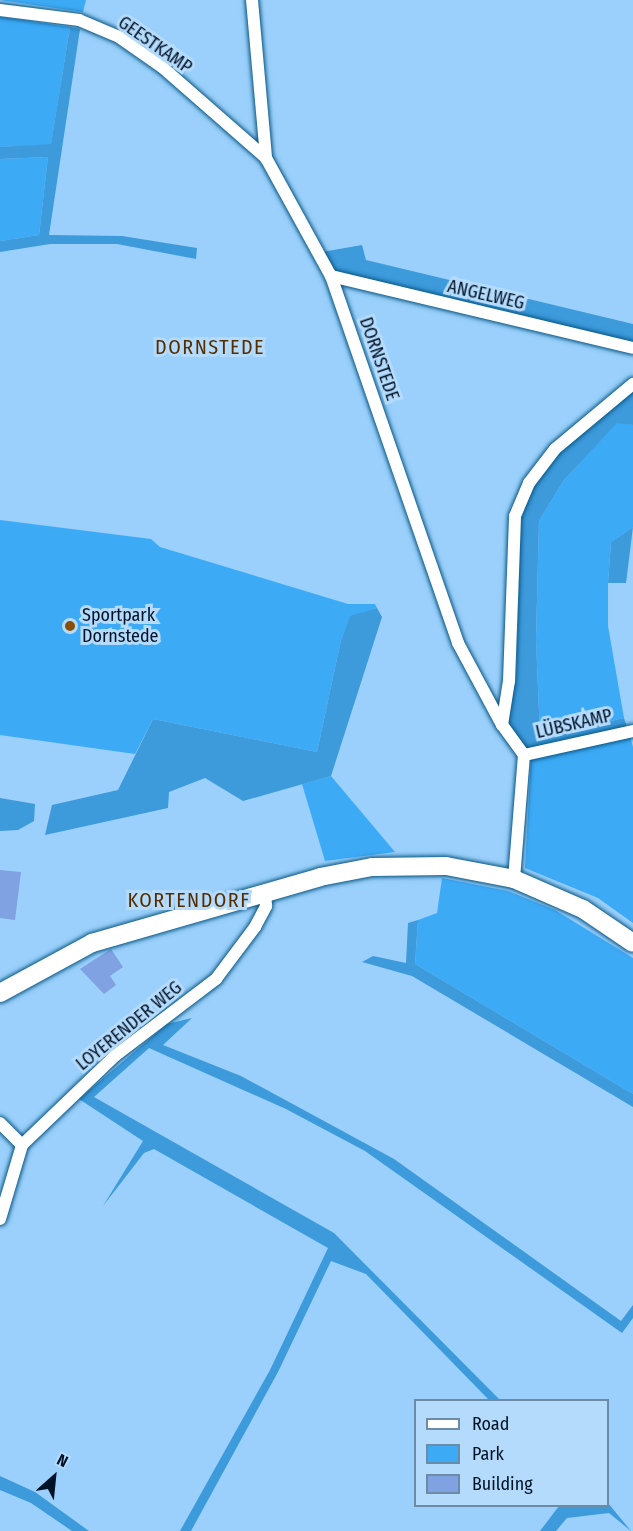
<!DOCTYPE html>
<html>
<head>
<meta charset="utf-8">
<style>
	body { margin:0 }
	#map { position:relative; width:633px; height:1531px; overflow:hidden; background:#9ad0fb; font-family:"Fira Sans Condensed",sans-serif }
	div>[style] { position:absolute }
	.green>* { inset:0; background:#3daaf6 }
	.forest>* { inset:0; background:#3d9adb }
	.building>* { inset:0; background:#80a1e2 }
	.roads { filter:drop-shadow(0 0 2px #075685) drop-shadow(0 0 2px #075685) }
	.street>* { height:12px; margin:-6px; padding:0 6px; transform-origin:6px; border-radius:6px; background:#fff }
	.secondary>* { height:18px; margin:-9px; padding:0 9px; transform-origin:9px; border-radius:9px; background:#fff }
	.dots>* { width:16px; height:16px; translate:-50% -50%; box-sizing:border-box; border:3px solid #b4dbfc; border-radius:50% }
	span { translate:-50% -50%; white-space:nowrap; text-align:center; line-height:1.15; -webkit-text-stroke:6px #b4dbfc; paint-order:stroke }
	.street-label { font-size:18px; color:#001225 }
	.poi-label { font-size:18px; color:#001225 }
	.left { translate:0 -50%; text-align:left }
	.neighbourhood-label { font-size:20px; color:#552e00; letter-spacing:1.5px }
	.legend { position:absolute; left:414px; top:1399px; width:195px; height:108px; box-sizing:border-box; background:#b4dbfc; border:2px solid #6c8ba6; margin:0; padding:8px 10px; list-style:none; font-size:18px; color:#001225 }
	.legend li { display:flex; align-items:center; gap:12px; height:30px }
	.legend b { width:30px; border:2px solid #6c8ba6 }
	.north { position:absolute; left:24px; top:1447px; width:60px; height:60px; -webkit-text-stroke:4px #b4dbfc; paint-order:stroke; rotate:27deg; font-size:16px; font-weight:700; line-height:24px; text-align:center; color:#001225 }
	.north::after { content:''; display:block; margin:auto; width:21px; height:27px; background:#001225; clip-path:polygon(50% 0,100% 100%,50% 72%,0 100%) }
</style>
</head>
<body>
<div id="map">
	<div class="green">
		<i style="clip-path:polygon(0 0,86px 0,83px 12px)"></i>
		<i style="clip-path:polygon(0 17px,70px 27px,51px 145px,0 147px)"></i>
		<i style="clip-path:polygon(48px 157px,39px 235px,0 241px,0 159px)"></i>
		<i style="clip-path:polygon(617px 422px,633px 425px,633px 527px,611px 542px,608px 583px,608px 626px,624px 718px,540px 737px,536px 639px,539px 521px,564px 480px)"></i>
		<i style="clip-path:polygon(0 520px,151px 539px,160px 547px,348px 604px,375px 604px,377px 608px,350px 617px,341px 640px,317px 752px,153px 719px,135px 754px,0 735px)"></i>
		<i style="clip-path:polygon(630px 736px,633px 747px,633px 923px,598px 898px,525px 868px,531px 758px)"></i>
		<i style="clip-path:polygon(331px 776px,395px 852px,325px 861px,302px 784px)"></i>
		<i style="clip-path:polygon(442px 878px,508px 891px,555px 910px,633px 958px,633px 1094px,415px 964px,418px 920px,437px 913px)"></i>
	</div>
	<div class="forest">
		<i style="clip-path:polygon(70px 27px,80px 29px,49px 235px,122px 236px,197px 248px,196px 259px,117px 244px,50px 244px,0 252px,0 241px,39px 235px,48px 157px,0 159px,0 147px,51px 144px)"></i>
		<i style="clip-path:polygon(362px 245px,366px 260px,633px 324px,633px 344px,334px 274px,322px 252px)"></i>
		<i style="clip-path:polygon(633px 390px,633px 425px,617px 423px,564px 480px,539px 521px,536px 639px,540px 737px,624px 718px,627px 727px,527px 750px,506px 723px,516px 679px,521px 517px,534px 484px,561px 451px)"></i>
		<i style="clip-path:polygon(633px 527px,626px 583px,608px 583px,611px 542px)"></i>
		<i style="clip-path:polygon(377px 608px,382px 617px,331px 776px,243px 801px,205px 778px,169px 792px,168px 808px,45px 835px,52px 805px,118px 790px,153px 719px,317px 752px,341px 640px,350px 616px)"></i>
		<i style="clip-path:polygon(0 798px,35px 804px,34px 821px,18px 830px,0 831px)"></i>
		<i style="clip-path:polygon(418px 920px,415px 964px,633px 1094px,633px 1107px,412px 976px,362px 962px,373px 956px,406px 963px,408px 923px)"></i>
		<i style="clip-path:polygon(192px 1018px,163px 1045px,241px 1076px,394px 1159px,621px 1321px,633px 1305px,633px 1318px,622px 1333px,365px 1151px,286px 1109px,149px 1048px,94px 1097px,334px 1233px,500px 1400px,489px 1400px,366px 1274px,331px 1261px,278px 1372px,191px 1531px,180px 1531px,270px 1370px,328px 1248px,154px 1149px,144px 1153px,103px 1206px,143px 1141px,79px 1099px,167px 1024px)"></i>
		<i style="clip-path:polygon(0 1476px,35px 1492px,89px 1531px,72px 1531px,31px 1503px,0 1490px)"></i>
		<i style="clip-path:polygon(608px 1503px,631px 1531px,609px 1513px,567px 1518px,556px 1531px,540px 1531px,559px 1506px)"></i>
	</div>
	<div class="building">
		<i style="clip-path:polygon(0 870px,21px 872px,15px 920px,0 918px)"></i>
		<i style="clip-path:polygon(111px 949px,123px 967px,110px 976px,116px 985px,104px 994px,80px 969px)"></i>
	</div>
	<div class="roads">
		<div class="street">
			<i style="left:252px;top:0;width:159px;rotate:84.9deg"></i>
			<i style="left:266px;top:158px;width:135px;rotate:61.2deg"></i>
			<i style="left:331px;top:276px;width:388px;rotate:70.9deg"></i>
			<i style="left:458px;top:643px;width:93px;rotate:61.8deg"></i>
			<i style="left:0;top:10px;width:80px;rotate:7.2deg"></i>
			<i style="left:79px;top:20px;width:43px;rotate:23deg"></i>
			<i style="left:119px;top:37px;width:52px;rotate:34.9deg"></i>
			<i style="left:162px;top:67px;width:138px;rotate:41.2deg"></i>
			<i style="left:331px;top:276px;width:310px;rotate:13.4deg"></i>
			<i style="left:524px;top:755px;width:112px;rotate:-12.4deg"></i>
			<i style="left:514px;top:879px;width:124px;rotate:-85.4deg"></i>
			<i style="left:524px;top:755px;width:37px;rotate:-126deg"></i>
			<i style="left:502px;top:725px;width:45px;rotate:-81deg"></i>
			<i style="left:509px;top:681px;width:165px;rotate:-87.9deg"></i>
			<i style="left:515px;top:516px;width:36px;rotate:-67deg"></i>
			<i style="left:529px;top:483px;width:43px;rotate:-52.6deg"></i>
			<i style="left:555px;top:449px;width:102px;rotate:-39.8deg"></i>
			<i style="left:0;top:1123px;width:31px;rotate:45deg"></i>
			<i style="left:0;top:1219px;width:77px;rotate:-73.4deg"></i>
			<i style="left:22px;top:1145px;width:130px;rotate:-43.8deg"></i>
			<i style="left:116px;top:1055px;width:126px;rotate:-37.2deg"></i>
			<i style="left:216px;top:979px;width:65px;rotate:-53.1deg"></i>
			<i style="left:255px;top:927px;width:24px;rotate:-62deg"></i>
			<i style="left:266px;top:906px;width:13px;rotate:-94deg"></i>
		</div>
		<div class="secondary">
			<i style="left:0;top:993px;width:105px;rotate:-28.5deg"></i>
			<i style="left:92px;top:943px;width:237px;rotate:-16.1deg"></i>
			<i style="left:320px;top:877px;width:53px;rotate:-10.9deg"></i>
			<i style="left:372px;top:867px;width:74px;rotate:-0.8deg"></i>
			<i style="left:446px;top:866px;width:69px;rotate:10.8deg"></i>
			<i style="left:514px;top:879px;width:75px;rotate:23.5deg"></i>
			<i style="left:583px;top:909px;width:60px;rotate:34.2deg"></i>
		</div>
	</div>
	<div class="dots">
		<i style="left:70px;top:626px;background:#894f06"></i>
	</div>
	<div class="street-label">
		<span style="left:155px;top:45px;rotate:35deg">GEESTKAMP</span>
		<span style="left:486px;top:295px;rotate:13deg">ANGELWEG</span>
		<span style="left:379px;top:359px;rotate:71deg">DORNSTEDE</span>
		<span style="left:574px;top:724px;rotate:-13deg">LÜBSKAMP</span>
		<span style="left:129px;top:1026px;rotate:-39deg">LOYERENDER WEG</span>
	</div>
	<div class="poi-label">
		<span class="left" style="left:82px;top:626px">Sportpark<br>Dornstede</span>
	</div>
	<div class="neighbourhood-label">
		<span style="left:210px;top:347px">DORNSTEDE</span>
		<span style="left:189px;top:900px">KORTENDORF</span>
	</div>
	<ul class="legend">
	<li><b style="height:8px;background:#fff"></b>Road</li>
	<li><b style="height:16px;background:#3daaf6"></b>Park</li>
	<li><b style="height:16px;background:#80a1e2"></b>Building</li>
	</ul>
	<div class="north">N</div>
</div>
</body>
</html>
